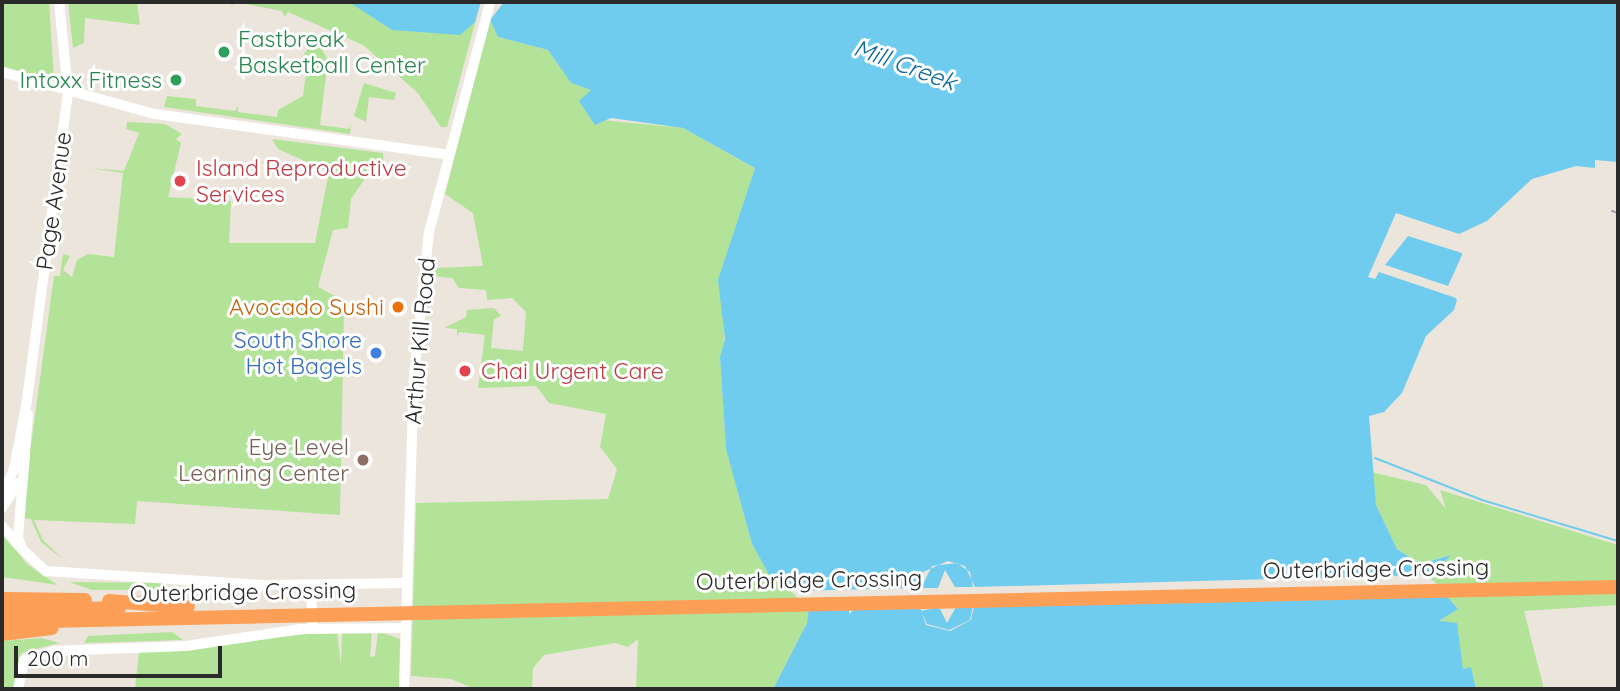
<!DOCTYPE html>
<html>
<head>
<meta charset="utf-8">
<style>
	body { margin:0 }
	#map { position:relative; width:1620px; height:691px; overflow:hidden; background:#ece5dc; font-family:Quicksand,sans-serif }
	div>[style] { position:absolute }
	.green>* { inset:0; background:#b2e399 }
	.water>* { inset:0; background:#70ccee }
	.pier>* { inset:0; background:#ece5dc }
	.stream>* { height:2px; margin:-1px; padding:0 1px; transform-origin:1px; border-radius:1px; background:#70ccee }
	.minor>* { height:10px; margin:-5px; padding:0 5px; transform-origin:5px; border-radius:5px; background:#fff }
	.highway>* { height:14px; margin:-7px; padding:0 7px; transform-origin:7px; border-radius:7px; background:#fd9f57 }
	.rail>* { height:2px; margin:-1px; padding:0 1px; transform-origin:1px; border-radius:1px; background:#9fa2b5 }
	.dots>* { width:19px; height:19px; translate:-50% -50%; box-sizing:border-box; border:4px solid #fff; border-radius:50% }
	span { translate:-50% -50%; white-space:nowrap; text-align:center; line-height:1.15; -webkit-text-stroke:6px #fff; paint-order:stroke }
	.leisure-label { font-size:23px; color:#27864d }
	.left { translate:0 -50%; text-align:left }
	.right { translate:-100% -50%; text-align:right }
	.health-label { font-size:23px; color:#be3a42 }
	.street-label { font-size:23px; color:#2a2a2a }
	.food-label { font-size:23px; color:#c56008 }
	.shop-label { font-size:23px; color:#366cbe }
	.education-label { font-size:23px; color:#785e54 }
	.water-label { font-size:24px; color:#0e6a9b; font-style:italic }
	.frame { position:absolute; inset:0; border:4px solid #2a2a2a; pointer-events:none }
	.scale { position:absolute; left:14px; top:646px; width:208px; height:32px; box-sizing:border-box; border:4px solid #2a2a2a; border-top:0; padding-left:9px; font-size:21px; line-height:24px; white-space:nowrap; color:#2a2a2a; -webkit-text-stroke:5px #fff; paint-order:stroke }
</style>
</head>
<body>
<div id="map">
	<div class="green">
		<i style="clip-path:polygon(2px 2px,49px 2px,54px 81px,2px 66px)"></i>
		<i style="clip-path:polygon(68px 2px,137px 2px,140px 25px,85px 18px,84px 43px,73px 48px)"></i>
		<i style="clip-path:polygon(232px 2px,373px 2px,477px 16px,447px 127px,441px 127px,417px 92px,363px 45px,288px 12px,285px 17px,282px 11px,235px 2px,231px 7px)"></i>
		<i style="clip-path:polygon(490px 20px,498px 37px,548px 50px,571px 83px,592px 90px,602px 120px,683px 128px,755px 168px,721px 285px,725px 350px,720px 357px,726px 448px,752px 544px,772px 580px,790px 584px,809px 607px,807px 623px,773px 689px,636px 689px,638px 639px,628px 647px,615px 643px,544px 655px,533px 668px,532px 689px,475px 689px,451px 679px,411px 676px,416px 503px,608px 499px,617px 469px,600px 447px,606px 414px,549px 403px,536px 386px,478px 388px,485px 335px,459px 332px,457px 338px,457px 329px,444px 328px,466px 317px,467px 310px,494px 308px,501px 316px,494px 319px,491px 348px,523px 351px,526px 312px,512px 298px,487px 300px,486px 290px,459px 288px,452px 278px,432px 276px,433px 268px,483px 266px,473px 213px,445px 194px)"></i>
		<i style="clip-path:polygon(316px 39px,328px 60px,320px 125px,349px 129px,351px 124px,350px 134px,164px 107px,167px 96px,196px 99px,196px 106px,235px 111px,238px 106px,238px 112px,277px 117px,278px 110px,303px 96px,308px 57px,303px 55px)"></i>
		<i style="clip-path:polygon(364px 83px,396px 93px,394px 100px,369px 97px,366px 122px,354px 116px)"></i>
		<i style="clip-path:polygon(127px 122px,165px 124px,182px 134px,176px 139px,181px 143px,168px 197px,231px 201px,229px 243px,315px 243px,329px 172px,278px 149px,272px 139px,383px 153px,384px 169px,366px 177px,351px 199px,348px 228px,333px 230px,318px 287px,335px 296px,344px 311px,340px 515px,137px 501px,135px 524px,34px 520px,43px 540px,64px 560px,41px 542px,31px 519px,21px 518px,54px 276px,60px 276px,63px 254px,70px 256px,63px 270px,72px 277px,77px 260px,88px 254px,114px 257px,123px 173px,90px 168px,124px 171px,139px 133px,126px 129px)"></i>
		<i style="clip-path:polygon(1371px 472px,1426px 485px,1446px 509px,1440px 490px,1618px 545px,1618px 605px,1524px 611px,1544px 689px,1476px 689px,1471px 668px,1463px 669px,1438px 622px,1458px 609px,1430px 577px,1450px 555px,1420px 564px,1397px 549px,1376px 505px)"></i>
		<i style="clip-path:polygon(2px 532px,27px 564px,58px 585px,2px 577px)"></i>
		<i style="clip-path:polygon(69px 582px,165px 583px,165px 590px,92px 590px)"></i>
		<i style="clip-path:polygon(372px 630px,370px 657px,375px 656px,378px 631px,400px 639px,399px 689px,135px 689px,139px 652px,337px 631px,341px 665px,342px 631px)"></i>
		<i style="clip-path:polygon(172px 632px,183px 640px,84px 643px,88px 636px)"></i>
		<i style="clip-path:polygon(42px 638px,59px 643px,21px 653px,14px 689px,2px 689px,2px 641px)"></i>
	</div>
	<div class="water">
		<i style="clip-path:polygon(349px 2px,481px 2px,475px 22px,460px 35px,392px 30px)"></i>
		<i style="clip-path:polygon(504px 2px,1618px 2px,1618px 162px,1595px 160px,1595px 168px,1576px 166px,1532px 179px,1487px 221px,1459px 234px,1462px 255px,1448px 286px,1457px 300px,1454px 310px,1426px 336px,1402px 393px,1384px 412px,1369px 416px,1376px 505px,1397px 549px,1420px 564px,1451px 555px,1430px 577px,1458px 609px,1439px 621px,1457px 623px,1463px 669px,1471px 667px,1476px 689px,773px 689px,807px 623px,809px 607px,790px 584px,772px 580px,752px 544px,726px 449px,720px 357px,725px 339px,718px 280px,755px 168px,683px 128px,611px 118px,595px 125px,579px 101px,591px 90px,571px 83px,548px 50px,498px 37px,490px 20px)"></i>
	</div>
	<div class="pier">
		<i style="clip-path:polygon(1396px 213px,1459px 234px,1465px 254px,1408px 236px,1385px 265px,1454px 288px,1459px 299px,1379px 272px,1375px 279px,1368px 277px)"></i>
		<i style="clip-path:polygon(evenodd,948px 561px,965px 566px,975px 587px,1426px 575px,1452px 596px,974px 607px,971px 620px,950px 631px,926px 625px,920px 607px,855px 609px,849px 614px,849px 609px,806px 608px,791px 591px,919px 588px,923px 572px,948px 561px,957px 563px,970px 572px,973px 587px,955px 587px,945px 570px,938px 588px,921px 588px,932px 566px,957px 563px,948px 561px,973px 606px,970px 620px,949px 630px,927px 624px,921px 611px,939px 607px,947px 623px,956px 607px,973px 606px)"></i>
	</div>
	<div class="stream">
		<i style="left:1375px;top:458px;width:115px;rotate:21.4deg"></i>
		<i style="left:1482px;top:500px;width:142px;rotate:16.8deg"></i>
	</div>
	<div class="minor">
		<i style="left:2px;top:72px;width:159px;rotate:15.4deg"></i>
		<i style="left:155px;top:114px;width:293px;rotate:7.9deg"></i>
		<i style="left:25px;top:455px;width:82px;rotate:94.9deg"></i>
		<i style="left:18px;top:537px;width:13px;rotate:72deg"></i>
		<i style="left:22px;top:549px;width:33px;rotate:43deg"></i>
		<i style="left:46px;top:571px;width:218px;rotate:3.7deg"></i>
		<i style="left:264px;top:585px;width:143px;rotate:-0.8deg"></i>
		<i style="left:24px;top:462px;width:48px;rotate:-85.2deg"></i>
		<i style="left:2px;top:495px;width:29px;rotate:-65deg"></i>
		<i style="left:14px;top:469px;width:70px;rotate:-79.3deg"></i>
		<i style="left:27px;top:400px;width:311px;rotate:-82.4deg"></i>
		<i style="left:68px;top:92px;width:90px;rotate:-95.7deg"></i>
		<i style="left:2px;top:508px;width:30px;rotate:-57deg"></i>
		<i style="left:2px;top:526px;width:26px;rotate:50deg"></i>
		<i style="left:311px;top:585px;width:36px;rotate:88deg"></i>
		<i style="left:18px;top:689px;width:30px;rotate:-78deg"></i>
		<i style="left:24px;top:660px;width:30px;rotate:-17deg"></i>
		<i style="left:53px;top:651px;width:133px;rotate:-2.2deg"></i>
		<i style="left:186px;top:646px;width:116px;rotate:-8.4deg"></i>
		<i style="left:301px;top:629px;width:105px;rotate:-0.5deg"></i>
		<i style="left:404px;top:689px;width:314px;rotate:-88.2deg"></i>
		<i style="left:414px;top:375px;width:144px;rotate:-84deg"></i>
		<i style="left:429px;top:232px;width:238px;rotate:-75.1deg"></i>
	</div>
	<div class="highway">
		<i style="left:2px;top:599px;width:83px;rotate:0.7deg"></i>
		<i style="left:109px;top:601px;width:79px;rotate:4.3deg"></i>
		<i style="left:2px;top:611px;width:117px;rotate:-1.5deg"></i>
		<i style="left:2px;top:622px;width:1616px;rotate:-1.24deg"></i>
		<i style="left:2px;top:634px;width:50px;rotate:-6.8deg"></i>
	</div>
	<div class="rail">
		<i style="left:1612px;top:211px;width:6px;rotate:18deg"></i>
	</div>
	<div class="dots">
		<i style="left:224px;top:52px;background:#2e9e5b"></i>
		<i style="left:176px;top:80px;background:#2e9e5b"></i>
		<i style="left:180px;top:181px;background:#e0444e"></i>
		<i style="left:398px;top:307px;background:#e8710a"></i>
		<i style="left:376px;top:353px;background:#3f7fe0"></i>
		<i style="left:465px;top:371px;background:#e0444e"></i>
		<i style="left:363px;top:460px;background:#8d6e63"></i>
	</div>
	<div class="leisure-label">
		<span class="left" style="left:238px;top:52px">Fastbreak<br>Basketball Center</span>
		<span class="right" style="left:162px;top:80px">Intoxx Fitness</span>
	</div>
	<div class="health-label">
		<span class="left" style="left:196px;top:181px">Island Reproductive<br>Services</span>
		<span class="left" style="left:481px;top:371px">Chai Urgent Care</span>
	</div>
	<div class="street-label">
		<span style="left:54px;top:201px;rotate:-82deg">Page Avenue</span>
		<span style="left:420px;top:341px;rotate:-85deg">Arthur Kill Road</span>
		<span style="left:1376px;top:569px;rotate:-1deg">Outerbridge Crossing</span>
		<span style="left:809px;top:580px;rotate:-1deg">Outerbridge Crossing</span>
		<span style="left:243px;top:592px;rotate:-1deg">Outerbridge Crossing</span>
	</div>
	<div class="food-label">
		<span class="right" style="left:384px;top:307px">Avocado Sushi</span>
	</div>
	<div class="shop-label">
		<span class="right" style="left:362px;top:353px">South Shore<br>Hot Bagels</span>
	</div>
	<div class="education-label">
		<span class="right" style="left:349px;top:460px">Eye Level<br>Learning Center</span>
	</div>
	<div class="water-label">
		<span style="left:905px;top:65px;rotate:20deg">Mill Creek</span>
	</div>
	<div class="frame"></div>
	<div class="scale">200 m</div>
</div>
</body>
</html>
